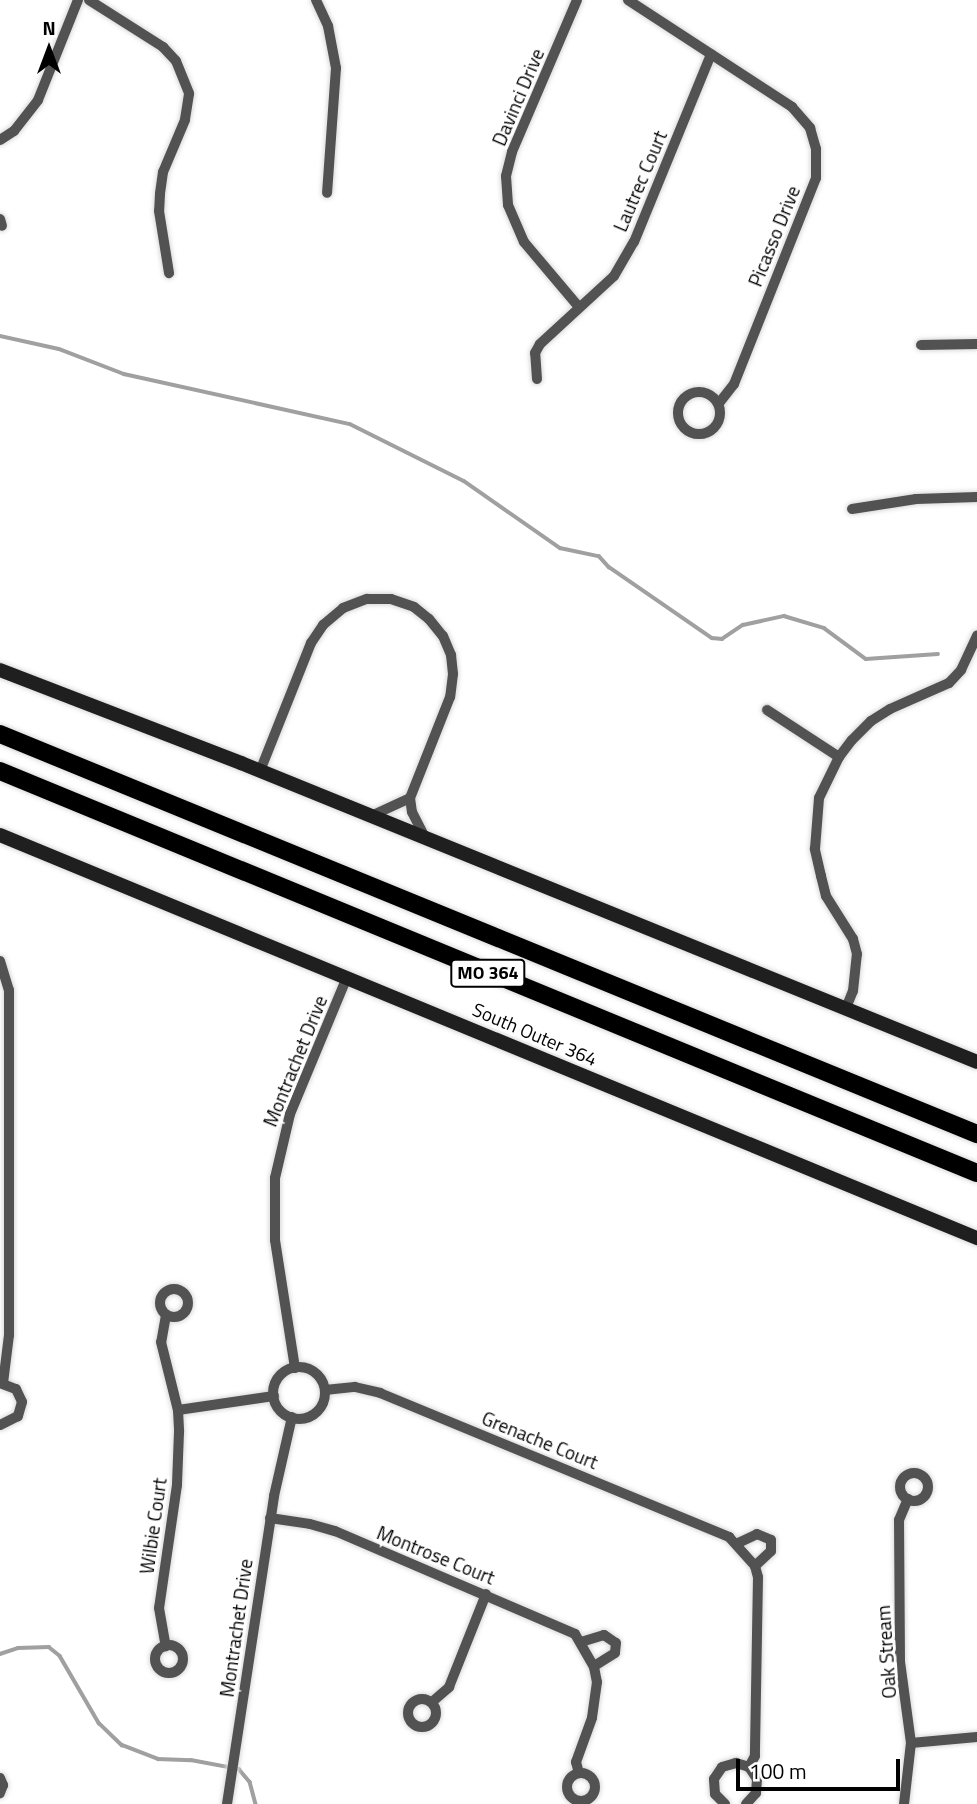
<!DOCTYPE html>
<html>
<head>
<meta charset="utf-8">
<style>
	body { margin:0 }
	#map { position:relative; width:977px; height:1804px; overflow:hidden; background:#fff; font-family:"Titillium Web",sans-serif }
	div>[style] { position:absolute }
	.stream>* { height:3.5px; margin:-1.75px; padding:0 1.75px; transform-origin:1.75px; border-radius:1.75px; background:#a0a0a0 }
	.roads { filter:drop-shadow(0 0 2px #dbdbdb) drop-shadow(0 0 2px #dbdbdb) }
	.street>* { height:10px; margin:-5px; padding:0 5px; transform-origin:5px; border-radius:5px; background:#525252 }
	.street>.ring { margin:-5px; padding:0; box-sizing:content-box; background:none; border:10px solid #525252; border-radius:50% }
	.secondary>* { height:14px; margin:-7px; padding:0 7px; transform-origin:7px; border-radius:7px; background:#1f1f1f }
	.highway>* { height:18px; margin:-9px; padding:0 9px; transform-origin:9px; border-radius:9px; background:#000 }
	span { translate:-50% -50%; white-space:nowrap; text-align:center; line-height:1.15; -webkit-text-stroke:6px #fff; paint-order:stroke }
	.shield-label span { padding:2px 5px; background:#fff; border:2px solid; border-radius:5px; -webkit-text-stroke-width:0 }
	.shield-label { font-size:18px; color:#000; font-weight:700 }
	.street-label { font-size:19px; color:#000 }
	.north { position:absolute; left:14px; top:14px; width:70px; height:70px; -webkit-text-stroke:5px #fff; paint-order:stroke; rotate:0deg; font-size:19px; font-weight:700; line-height:28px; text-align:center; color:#000 }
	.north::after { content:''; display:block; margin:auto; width:24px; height:32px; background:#000; clip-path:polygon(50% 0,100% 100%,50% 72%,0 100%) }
	.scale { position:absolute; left:736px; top:1759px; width:164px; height:32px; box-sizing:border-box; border:4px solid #000; border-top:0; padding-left:9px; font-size:21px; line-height:24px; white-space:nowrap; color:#000; -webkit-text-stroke:5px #fff; paint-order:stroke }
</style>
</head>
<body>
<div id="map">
	<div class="stream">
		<i style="left:0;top:336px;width:60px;rotate:12.4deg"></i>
		<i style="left:59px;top:349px;width:70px;rotate:21deg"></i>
		<i style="left:124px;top:374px;width:231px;rotate:12.5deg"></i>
		<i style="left:350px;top:424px;width:127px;rotate:26.6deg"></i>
		<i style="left:464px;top:481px;width:117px;rotate:34.9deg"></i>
		<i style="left:560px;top:548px;width:40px;rotate:12deg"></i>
		<i style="left:599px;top:556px;width:15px;rotate:48deg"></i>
		<i style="left:609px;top:567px;width:125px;rotate:34.6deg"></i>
		<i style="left:712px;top:638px;width:10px;rotate:6deg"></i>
		<i style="left:722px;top:639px;width:25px;rotate:-34deg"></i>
		<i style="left:743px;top:625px;width:42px;rotate:-12.4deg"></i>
		<i style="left:784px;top:616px;width:42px;rotate:16.7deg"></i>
		<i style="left:824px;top:628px;width:52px;rotate:36.4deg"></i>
		<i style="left:866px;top:659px;width:72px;rotate:-4deg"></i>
		<i style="left:0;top:1654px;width:19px;rotate:-18deg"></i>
		<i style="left:18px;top:1648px;width:31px;rotate:-2deg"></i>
		<i style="left:49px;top:1647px;width:14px;rotate:39deg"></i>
		<i style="left:60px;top:1656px;width:78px;rotate:59.8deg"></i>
		<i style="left:99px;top:1723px;width:32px;rotate:44deg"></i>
		<i style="left:122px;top:1745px;width:39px;rotate:21deg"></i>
		<i style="left:158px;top:1759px;width:33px;rotate:2deg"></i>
		<i style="left:191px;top:1760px;width:49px;rotate:10.6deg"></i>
		<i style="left:239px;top:1769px;width:17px;rotate:50deg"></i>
		<i style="left:250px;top:1782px;width:23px;rotate:75deg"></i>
	</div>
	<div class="roads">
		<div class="street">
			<i style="left:89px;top:0;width:88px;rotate:32.4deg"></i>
			<i style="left:163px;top:47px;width:19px;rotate:47deg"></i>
			<i style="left:176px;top:61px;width:35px;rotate:68deg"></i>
			<i style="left:189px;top:94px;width:26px;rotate:99deg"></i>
			<i style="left:185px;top:120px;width:56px;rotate:112.9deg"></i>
			<i style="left:163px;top:172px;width:22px;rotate:98deg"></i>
			<i style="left:160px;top:194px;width:17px;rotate:93deg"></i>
			<i style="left:159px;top:211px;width:63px;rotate:80.8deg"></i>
			<i style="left:316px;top:0;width:29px;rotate:65deg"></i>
			<i style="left:328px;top:26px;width:43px;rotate:79.2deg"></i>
			<i style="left:336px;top:68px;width:125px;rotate:94.1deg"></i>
			<i style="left:577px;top:0;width:165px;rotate:113.2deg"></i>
			<i style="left:512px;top:152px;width:25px;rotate:104deg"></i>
			<i style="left:506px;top:176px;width:29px;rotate:86deg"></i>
			<i style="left:508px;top:205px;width:40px;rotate:66.6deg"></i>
			<i style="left:524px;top:242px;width:85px;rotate:49.8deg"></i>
			<i style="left:628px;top:0;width:196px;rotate:33.1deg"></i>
			<i style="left:792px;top:107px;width:28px;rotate:49deg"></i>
			<i style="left:810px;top:128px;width:22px;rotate:74deg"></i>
			<i style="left:816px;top:149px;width:29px;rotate:90deg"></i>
			<i style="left:816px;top:178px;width:222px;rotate:111.7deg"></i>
			<i style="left:734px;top:384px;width:24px;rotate:128deg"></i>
			<i style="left:0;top:140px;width:17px;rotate:-33deg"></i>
			<i style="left:14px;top:131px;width:39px;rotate:-52deg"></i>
			<i style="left:38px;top:100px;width:108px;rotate:-68.2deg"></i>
			<i style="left:0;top:219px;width:7px;rotate:74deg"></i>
			<i style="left:921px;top:345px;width:56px;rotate:-1deg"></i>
			<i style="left:537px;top:379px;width:26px;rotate:-94deg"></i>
			<i style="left:535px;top:353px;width:10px;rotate:-61deg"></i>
			<i style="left:540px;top:344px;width:100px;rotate:-42.6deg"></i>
			<i style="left:614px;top:276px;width:39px;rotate:-60deg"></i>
			<i style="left:634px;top:242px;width:203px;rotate:-67.7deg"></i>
			<i class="ring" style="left:678px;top:392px;width:32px;height:32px"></i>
			<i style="left:852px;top:509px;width:65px;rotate:-8.9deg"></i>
			<i style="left:916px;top:499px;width:61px;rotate:-1.9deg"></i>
			<i style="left:767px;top:710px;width:86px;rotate:33.1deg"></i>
			<i style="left:260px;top:771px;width:138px;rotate:-68.3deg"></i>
			<i style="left:311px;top:643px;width:22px;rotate:-56deg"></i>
			<i style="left:323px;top:625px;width:26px;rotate:-40deg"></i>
			<i style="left:343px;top:608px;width:26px;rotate:-21deg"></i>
			<i style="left:367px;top:599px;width:24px"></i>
			<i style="left:391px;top:599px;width:24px;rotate:19deg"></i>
			<i style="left:414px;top:607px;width:19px;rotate:39deg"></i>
			<i style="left:429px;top:619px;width:22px;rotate:51deg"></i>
			<i style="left:443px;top:636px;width:21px;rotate:67deg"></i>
			<i style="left:451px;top:655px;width:19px;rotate:84deg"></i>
			<i style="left:453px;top:674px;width:23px;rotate:97deg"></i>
			<i style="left:450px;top:697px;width:109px;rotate:111.6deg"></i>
			<i style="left:410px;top:798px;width:14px;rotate:82deg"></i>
			<i style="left:412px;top:812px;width:29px;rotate:63deg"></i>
			<i style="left:371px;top:816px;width:43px;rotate:-24.8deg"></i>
			<i style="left:0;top:961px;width:30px;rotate:73deg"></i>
			<i style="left:9px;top:990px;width:345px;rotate:90deg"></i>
			<i style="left:9px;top:1335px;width:48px;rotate:97.1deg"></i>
			<i style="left:846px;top:1008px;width:18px;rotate:-68deg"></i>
			<i style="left:853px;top:991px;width:37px;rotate:-84deg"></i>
			<i style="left:857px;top:954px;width:16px;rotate:-105deg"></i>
			<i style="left:853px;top:939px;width:51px;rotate:-122.1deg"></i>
			<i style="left:826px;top:896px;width:21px;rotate:-104deg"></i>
			<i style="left:821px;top:876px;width:28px;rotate:-103deg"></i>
			<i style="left:815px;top:849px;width:51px;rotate:-85.5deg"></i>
			<i style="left:819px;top:798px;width:46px;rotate:-64deg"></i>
			<i style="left:839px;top:757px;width:21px;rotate:-53deg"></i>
			<i style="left:852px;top:740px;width:27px;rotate:-45deg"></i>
			<i style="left:871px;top:721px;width:22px;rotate:-32deg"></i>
			<i style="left:890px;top:709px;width:64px;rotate:-23.8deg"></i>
			<i style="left:949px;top:683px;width:18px;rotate:-47deg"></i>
			<i style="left:961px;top:670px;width:38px;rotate:-65deg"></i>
			<i class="ring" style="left:160px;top:1289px;width:18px;height:18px"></i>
			<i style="left:166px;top:1315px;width:27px;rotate:100deg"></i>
			<i style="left:161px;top:1342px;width:70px;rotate:76deg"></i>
			<i style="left:178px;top:1410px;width:22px;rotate:87deg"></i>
			<i style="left:179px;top:1432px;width:53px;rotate:92.2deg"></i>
			<i style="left:177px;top:1485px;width:124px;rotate:98.3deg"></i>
			<i style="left:159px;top:1608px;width:39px;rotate:80deg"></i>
			<i class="ring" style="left:273px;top:1367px;width:42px;height:42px"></i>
			<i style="left:295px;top:1368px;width:130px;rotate:-98.9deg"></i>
			<i style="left:275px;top:1240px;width:62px;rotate:-90deg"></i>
			<i style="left:275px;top:1178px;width:66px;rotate:-76.8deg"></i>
			<i style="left:290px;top:1114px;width:148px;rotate:-67.4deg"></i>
			<i style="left:0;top:1383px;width:17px;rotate:21deg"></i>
			<i style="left:16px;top:1389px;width:14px;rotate:65deg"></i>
			<i style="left:22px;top:1402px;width:15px;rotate:106deg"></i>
			<i style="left:18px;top:1416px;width:20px;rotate:153deg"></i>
			<i style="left:325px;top:1390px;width:30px;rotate:-6deg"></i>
			<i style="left:355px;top:1387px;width:26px;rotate:13deg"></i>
			<i style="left:380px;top:1393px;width:378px;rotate:22.4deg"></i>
			<i style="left:729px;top:1537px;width:39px;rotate:48deg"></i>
			<i style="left:755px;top:1566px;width:11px;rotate:75deg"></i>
			<i style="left:758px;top:1577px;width:179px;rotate:91deg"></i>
			<i style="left:755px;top:1756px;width:13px;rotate:119deg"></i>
			<i style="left:178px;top:1410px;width:97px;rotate:-8.3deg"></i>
			<i class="ring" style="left:900px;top:1473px;width:18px;height:18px"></i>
			<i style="left:270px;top:1518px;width:40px;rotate:8.5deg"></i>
			<i style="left:310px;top:1524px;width:26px;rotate:16deg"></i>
			<i style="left:335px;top:1531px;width:261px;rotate:23.2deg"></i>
			<i style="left:575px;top:1634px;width:38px;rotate:60deg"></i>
			<i style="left:594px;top:1667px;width:15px;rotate:79deg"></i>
			<i style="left:597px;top:1682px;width:36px;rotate:98deg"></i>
			<i style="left:592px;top:1718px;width:47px;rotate:110deg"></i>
			<i style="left:576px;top:1762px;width:11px;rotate:75deg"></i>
			<i style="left:736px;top:1544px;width:23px;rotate:-25deg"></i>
			<i style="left:757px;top:1534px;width:15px;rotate:23deg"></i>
			<i style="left:771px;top:1540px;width:11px;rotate:90deg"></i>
			<i style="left:771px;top:1551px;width:22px;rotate:137deg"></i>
			<i style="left:581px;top:1642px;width:24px;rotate:-17deg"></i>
			<i style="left:604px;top:1635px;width:14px;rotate:34deg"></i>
			<i style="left:616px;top:1643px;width:10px;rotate:96deg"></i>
			<i style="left:615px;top:1653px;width:25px;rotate:148deg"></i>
			<i class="ring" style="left:155px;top:1645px;width:18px;height:18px"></i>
			<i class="ring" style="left:408px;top:1699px;width:18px;height:18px"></i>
			<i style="left:432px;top:1702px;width:23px;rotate:-41deg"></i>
			<i style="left:449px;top:1687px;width:100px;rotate:-68.3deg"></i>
			<i style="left:911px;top:1743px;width:66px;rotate:-5.2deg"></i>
			<i class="ring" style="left:567px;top:1773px;width:18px;height:18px"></i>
			<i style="left:0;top:1778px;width:8px;rotate:67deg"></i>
			<i style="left:3px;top:1785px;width:9px;rotate:111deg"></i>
			<i style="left:227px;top:1804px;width:312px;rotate:-81.3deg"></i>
			<i style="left:274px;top:1496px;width:81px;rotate:-77.2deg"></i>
			<i style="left:725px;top:1804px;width:14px;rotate:-135deg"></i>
			<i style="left:715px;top:1794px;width:15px;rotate:-94deg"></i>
			<i style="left:714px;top:1779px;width:14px;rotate:-56deg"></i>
			<i style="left:722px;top:1767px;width:15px;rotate:-16deg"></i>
			<i style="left:736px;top:1763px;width:14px;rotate:17deg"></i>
			<i style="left:749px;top:1767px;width:14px;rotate:56deg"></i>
			<i style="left:757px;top:1779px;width:14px;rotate:94deg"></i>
			<i style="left:756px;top:1793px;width:15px;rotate:132deg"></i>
			<i style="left:904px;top:1804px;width:61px;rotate:-83.5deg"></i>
			<i style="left:911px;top:1743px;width:82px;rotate:-97.7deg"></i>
			<i style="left:900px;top:1662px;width:142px;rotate:-90.4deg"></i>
			<i style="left:899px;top:1520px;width:23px;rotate:-67deg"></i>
		</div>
		<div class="secondary">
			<i style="left:0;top:670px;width:258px;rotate:21.1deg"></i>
			<i style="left:241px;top:763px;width:794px;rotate:22.11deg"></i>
			<i style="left:0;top:835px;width:1057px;rotate:22.42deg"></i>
		</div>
		<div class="highway">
			<i style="left:0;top:734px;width:1056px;rotate:22.27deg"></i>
			<i style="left:0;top:771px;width:1056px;rotate:22.37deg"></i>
		</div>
	</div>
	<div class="shield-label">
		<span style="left:488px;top:973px">MO 364</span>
	</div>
	<div class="street-label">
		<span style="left:518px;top:97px;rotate:-67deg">Davinci Drive</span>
		<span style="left:640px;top:181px;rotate:-67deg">Lautrec Court</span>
		<span style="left:774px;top:236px;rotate:-68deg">Picasso Drive</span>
		<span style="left:535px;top:1034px;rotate:23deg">South Outer 364</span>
		<span style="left:295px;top:1061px;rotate:-68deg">Montrachet Drive</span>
		<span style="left:540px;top:1440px;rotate:22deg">Grenache Court</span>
		<span style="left:153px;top:1526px;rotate:-82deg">Wilbie Court</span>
		<span style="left:436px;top:1555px;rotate:22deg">Montrose Court</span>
		<span style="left:236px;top:1628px;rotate:-82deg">Montrachet Drive</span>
		<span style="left:886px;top:1652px;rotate:-94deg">Oak Stream</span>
	</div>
	<div class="north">N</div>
	<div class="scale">100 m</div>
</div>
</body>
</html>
